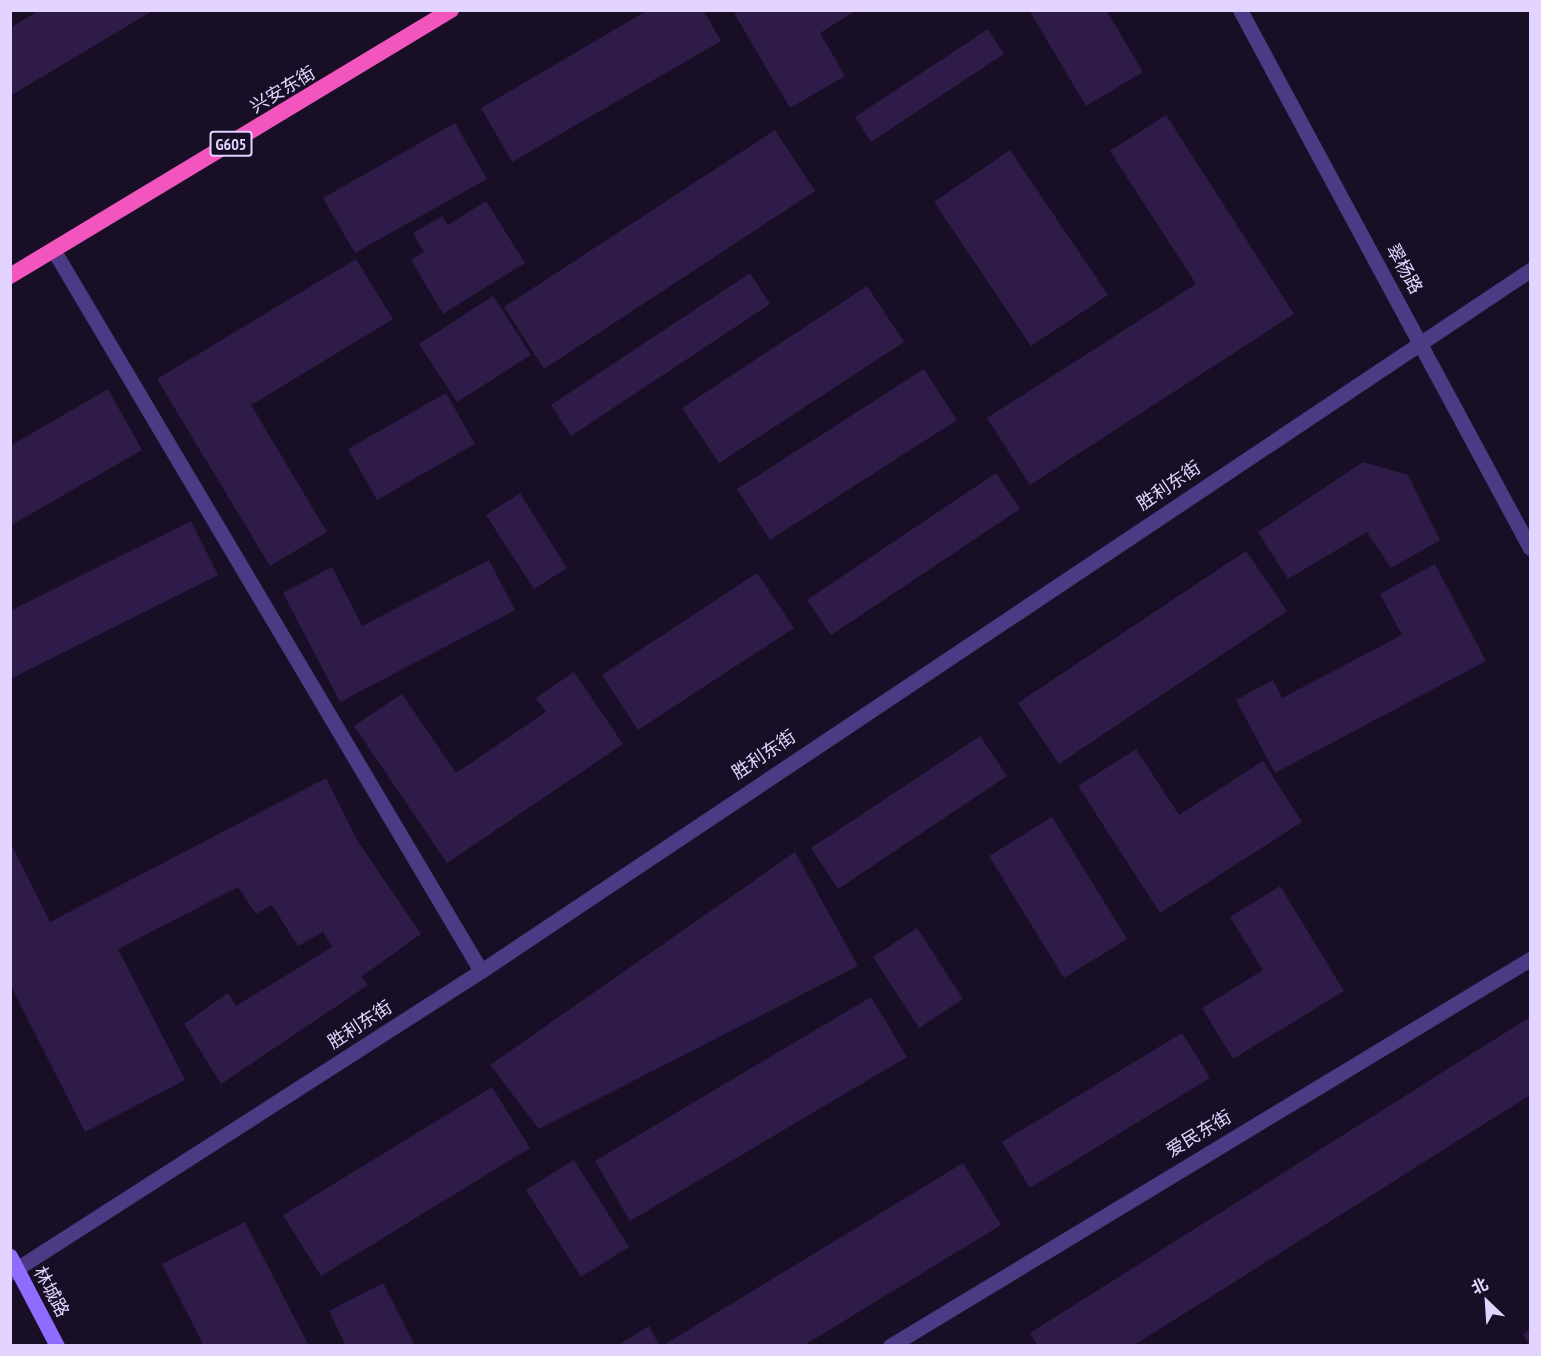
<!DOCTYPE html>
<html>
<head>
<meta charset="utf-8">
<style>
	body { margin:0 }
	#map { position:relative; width:1541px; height:1356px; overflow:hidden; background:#180f26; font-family:"PT Sans Narrow","Noto Sans SC",sans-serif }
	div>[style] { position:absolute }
	.building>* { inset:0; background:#2e1b47 }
	.minor>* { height:15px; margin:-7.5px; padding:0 7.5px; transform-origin:7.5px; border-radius:7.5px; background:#4d3a85 }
	.tertiary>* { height:15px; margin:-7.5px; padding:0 7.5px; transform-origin:7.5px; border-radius:7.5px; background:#4d3a85 }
	.secondary>* { height:15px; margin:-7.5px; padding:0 7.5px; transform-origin:7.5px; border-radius:7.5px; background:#906bff }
	.trunk>* { height:16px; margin:-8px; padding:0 8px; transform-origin:8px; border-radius:8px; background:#f355be }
	span { translate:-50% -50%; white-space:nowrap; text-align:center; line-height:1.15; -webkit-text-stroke:4.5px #180f26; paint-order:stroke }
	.shield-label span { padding:2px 4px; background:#180f26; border:2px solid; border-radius:4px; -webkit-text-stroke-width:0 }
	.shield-label { font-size:16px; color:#e3d4ff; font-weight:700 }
	.street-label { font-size:18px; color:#e3d4ff }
	.frame { position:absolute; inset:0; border:12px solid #e3d4ff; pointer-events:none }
	.north { position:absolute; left:1457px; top:1272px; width:60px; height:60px; -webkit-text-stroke:4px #180f26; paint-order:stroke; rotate:335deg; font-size:16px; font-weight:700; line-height:24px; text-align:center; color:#e3d4ff }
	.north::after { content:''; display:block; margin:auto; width:21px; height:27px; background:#e3d4ff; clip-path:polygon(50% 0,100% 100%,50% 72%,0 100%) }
</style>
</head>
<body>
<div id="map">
	<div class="building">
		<i style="clip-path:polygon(40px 10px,154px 10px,10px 96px,10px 28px)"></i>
		<i style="clip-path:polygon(648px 10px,703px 10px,721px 41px,512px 162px,481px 108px)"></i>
		<i style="clip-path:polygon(739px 10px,857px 10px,820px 33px,845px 76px,790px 108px,734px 13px)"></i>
		<i style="clip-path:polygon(1029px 10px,1106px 10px,1143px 72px,1086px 106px)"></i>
		<i style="clip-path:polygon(988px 29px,1004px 54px,871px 142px,855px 117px)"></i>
		<i style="clip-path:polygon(1166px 115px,1294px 314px,1030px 485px,987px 418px,1196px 284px,1110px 151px)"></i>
		<i style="clip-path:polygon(455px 123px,487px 179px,355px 253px,323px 198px)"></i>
		<i style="clip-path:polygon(775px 130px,815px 191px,544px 369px,504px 307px)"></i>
		<i style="clip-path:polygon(1010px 150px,1108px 295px,1031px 346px,934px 202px)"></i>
		<i style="clip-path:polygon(486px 201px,525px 263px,443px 314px,411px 260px,424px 252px,413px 233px,442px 216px,448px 225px)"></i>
		<i style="clip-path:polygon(356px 259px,393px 319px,251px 405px,327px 532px,270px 566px,157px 379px)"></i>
		<i style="clip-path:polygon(750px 273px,770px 304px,571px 436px,551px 405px)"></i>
		<i style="clip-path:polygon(867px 286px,904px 342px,719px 463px,682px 408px)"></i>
		<i style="clip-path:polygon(493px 296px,531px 355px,457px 402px,419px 344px)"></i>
		<i style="clip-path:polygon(924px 369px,957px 420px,770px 540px,737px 489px)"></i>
		<i style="clip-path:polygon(108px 389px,142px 450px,10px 526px,10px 446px)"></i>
		<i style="clip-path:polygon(446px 393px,475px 444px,377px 500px,348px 449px)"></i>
		<i style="clip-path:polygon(1363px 462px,1408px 475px,1440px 540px,1391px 568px,1367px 532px,1288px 579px,1258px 532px)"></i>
		<i style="clip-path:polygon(996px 473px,1020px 509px,831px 635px,807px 600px)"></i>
		<i style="clip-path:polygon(520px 493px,567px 568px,534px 589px,486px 515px)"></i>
		<i style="clip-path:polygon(191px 521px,218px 575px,10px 679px,10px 611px)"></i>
		<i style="clip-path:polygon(1246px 551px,1287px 611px,1059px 764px,1018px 703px)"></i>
		<i style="clip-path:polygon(489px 560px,515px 610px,340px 702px,283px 593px,332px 567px,362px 626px)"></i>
		<i style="clip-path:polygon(1435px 564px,1486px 661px,1275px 773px,1236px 700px,1273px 680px,1282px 698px,1402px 635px,1380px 594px)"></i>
		<i style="clip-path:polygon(757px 573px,794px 628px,638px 730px,602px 675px)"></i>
		<i style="clip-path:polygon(574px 672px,623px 744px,447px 863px,354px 726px,402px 694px,456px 773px,546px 712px,536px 698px)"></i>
		<i style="clip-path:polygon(980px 736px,1007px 776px,838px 889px,811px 848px)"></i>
		<i style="clip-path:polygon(1136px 749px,1179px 815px,1263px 761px,1302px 822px,1160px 913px,1078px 786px)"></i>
		<i style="clip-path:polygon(326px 778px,357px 840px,421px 934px,361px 977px,368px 985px,221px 1084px,184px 1024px,228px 993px,236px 1006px,332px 947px,323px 932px,298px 946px,272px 905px,256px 914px,238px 887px,118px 949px,185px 1080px,85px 1132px,10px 984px,10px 842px,50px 922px)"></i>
		<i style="clip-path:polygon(1052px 817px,1127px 939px,1064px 978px,989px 856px)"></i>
		<i style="clip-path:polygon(795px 852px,858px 966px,539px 1129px,490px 1065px)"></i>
		<i style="clip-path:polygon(1280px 886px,1344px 991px,1233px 1059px,1202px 1008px,1263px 970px,1230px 917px)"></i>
		<i style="clip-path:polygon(917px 928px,963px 999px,919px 1028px,873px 957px)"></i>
		<i style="clip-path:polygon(871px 997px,907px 1057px,630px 1221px,595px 1161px)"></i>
		<i style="clip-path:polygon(1530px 1017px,1530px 1095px,1133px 1346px,1038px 1346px,1030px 1333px)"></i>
		<i style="clip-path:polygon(1182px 1033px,1210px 1078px,1030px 1188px,1002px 1142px)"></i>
		<i style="clip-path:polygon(492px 1087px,530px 1148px,321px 1276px,283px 1215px)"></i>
		<i style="clip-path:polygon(574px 1160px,629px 1247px,581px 1277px,526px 1190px)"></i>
		<i style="clip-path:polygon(963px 1163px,1001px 1225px,803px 1346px,662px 1346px)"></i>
		<i style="clip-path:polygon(245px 1222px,309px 1346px,204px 1346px,162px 1264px)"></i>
		<i style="clip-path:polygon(383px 1283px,415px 1346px,346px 1346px,329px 1311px)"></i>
		<i style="clip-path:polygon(649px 1326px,660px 1346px,617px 1346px)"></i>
		<i style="clip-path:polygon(1530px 1329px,1530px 1346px,1523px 1334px)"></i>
	</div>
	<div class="minor">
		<i style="left:54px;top:251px;width:837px;rotate:59.33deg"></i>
	</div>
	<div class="tertiary">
		<i style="left:1240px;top:10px;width:611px;rotate:61.67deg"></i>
		<i style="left:10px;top:1273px;width:560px;rotate:-32.67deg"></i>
		<i style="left:481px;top:971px;width:1262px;rotate:-33.75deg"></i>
		<i style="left:890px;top:1346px;width:748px;rotate:-31.16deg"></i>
	</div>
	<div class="secondary">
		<i style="left:10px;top:1256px;width:102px;rotate:62.4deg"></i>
	</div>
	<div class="trunk">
		<i style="left:10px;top:276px;width:515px;rotate:-31.1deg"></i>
	</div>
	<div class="shield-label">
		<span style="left:231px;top:144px">G605</span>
	</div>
	<div class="street-label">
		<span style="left:283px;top:90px;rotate:-31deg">兴安东街</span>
		<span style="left:1404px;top:269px;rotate:61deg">翠杨路</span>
		<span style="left:1169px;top:486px;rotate:-34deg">胜利东街</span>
		<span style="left:764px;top:755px;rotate:-34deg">胜利东街</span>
		<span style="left:360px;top:1025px;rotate:-33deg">胜利东街</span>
		<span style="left:1199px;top:1134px;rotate:-31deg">爱民东街</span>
		<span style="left:51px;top:1292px;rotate:62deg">林城路</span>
	</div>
	<div class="frame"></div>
	<div class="north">北</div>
</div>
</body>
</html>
